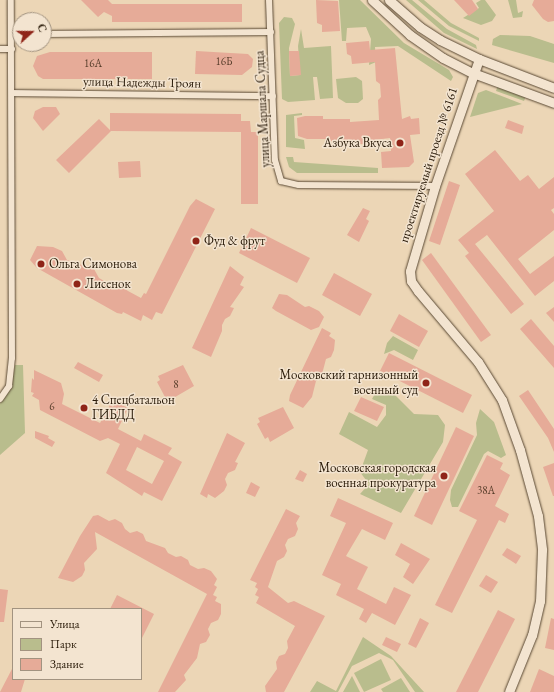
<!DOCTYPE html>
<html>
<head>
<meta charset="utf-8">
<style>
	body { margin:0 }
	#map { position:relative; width:554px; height:692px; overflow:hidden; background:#ecd6b6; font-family:"EB Garamond",serif }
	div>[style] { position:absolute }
	.green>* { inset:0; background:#b9bd8d }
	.building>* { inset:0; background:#e6ab98 }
	.roads { filter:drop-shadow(0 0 1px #594833) drop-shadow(0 0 1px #594833) }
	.street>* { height:6px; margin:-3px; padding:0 3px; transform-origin:3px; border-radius:3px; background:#f3e4d0 }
	.secondary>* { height:9px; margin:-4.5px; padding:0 4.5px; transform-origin:4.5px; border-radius:4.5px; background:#f3e4d0 }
	.dots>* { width:11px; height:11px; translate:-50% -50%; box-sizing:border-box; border:2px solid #f3e4d0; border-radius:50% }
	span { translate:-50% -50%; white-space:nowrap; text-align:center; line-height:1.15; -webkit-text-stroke:3px #f3e4d0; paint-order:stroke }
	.number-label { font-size:11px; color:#583e2b }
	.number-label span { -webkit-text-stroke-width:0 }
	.street-label { font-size:13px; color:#281907 }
	.poi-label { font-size:13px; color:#281907 }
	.right { translate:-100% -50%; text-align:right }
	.left { translate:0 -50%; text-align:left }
	.legend { position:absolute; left:12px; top:608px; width:130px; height:72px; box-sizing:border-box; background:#f3e4d0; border:1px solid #a29380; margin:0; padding:5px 7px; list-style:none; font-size:12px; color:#281907 }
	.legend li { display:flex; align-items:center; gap:8px; height:20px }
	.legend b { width:20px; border:1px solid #a29380 }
	.north { position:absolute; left:12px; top:12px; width:40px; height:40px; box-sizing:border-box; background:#f3e4d0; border:1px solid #a29380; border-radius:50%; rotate:69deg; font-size:11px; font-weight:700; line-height:16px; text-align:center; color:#281907 }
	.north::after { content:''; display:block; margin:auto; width:14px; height:18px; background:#8f2418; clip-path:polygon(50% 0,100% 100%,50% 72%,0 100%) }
</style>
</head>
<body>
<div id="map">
	<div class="green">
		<i style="clip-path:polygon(339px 0,360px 0,404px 43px,449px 70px,453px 77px,451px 81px,398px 46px,375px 47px,376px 62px,369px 65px,371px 39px,366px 27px,347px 28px,346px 41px,342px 41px)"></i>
		<i style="clip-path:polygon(406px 0,412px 0,447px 29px,476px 45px,477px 49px,444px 33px)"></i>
		<i style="clip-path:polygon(418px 0,424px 0,451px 23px,479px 38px,479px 41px,449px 26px)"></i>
		<i style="clip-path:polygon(481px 0,485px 0,496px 15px,492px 21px,481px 25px,463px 18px,479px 8px,476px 3px)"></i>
		<i style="clip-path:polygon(508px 0,516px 0,518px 13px,523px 11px,522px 17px,513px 18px)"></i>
		<i style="clip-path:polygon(284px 17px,292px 18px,295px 24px,289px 48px,290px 76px,300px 75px,298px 46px,301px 29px,304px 48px,331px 46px,333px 98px,320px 99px,317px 77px,313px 77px,315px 100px,288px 102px,282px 99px,279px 23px)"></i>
		<i style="clip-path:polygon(500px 35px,530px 36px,554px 44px,554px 63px,492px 45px,493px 39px)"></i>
		<i style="clip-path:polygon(356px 77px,362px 81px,363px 99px,358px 103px,346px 103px,338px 98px,336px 79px)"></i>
		<i style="clip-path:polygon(498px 85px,526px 96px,524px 101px,496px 91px)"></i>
		<i style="clip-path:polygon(486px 90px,522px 104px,470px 117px,478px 93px)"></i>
		<i style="clip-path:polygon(302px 113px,302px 115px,294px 116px,295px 138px,304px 140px,305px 149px,286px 147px,286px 115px)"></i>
		<i style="clip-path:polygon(286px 157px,293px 157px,294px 162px,378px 168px,378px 173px,297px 173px,289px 167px)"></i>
		<i style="clip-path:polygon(393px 336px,418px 350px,413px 360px,394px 350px,384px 354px,387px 343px)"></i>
		<i style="clip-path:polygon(15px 365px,23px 365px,25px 433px,0 455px,0 403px,11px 388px)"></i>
		<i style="clip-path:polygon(376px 392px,394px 394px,414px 414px,438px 415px,445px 425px,443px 442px,401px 513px,360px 494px,369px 484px,360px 472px,368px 450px,339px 434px,349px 412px,377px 427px,386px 415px,386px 405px,372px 399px)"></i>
		<i style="clip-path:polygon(480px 409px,494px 422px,506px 455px,501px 458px,488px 451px,484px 454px,458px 507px,452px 507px,450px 500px,451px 490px,477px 435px,476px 423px)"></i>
		<i style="clip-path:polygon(363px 637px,391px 656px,424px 692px,415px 692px,393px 660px,379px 653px,352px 666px,338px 692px,310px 692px,317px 681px,336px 691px)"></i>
		<i style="clip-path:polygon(381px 659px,391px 680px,364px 692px,354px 673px)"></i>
		<i style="clip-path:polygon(352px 676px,360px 692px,343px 692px)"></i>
		<i style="clip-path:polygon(401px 678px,410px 692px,383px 692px,381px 689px)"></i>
	</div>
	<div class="building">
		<i style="clip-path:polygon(81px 0,108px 0,112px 4px,242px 4px,242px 22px,112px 22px,112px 16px,104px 12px,98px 17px)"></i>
		<i style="clip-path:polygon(316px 0,338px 1px,340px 31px,322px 32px,322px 25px,317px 23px)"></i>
		<i style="clip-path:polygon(454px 0,472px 0,478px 9px,469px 16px)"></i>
		<i style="clip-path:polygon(534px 0,554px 0,554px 21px,548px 22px,543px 19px,532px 5px)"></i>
		<i style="clip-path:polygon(369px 41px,370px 50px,395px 48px,402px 119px,410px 116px,411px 119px,419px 118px,420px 134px,410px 135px,414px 162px,409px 167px,382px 168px,381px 152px,391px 151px,390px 138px,374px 140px,374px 144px,360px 144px,354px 141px,333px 142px,328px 139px,307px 139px,298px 136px,297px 118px,305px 116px,323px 116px,323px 119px,350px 119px,350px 122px,379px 120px,378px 100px,381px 97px,380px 84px,376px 81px,375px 62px,352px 64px,351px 56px,347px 54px,346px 43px)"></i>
		<i style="clip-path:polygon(196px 51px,248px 54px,253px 59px,252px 67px,242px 75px,195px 74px)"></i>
		<i style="clip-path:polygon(289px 51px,299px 51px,301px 75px,290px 76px)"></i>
		<i style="clip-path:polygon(152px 52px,152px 79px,43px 79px,38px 76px,33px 66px,37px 56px,50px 52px)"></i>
		<i style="clip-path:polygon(43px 107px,56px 107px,60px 114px,43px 131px,33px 118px,35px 111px)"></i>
		<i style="clip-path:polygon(110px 113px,241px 114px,241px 121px,250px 121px,251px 132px,258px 132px,258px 204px,241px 204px,241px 132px,111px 131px,69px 173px,56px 160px,99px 119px,110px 130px)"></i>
		<i style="clip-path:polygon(508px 120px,524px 126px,522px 134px,505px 128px)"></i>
		<i style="clip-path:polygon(495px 150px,520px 181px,528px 175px,539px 189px,554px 177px,554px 208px,551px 210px,554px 214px,554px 230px,518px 259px,530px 274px,554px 256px,554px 281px,535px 296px,487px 235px,475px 244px,524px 304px,511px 314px,465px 256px,469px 253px,458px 240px,494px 211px,465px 174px)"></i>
		<i style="clip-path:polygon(140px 161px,141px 177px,119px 178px,118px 162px)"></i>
		<i style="clip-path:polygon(449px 181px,460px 185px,440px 245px,429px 241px)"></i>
		<i style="clip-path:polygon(196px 199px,215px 209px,162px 314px,156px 312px,152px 320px,143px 315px,141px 321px,123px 312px,122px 314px,117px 313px,37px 268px,30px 260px,37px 246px,53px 247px,62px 251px,67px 260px,94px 269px,99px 278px,111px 285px,112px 282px,116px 284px,118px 281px,126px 285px,125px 289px,128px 291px,141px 298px,144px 293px,146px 294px,190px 206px)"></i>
		<i style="clip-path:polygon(363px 208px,370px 211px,366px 219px,369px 221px,359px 242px,347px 235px)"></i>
		<i style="clip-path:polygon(251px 228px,310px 258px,297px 283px,239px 253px)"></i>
		<i style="clip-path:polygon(431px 253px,491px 335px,481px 342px,422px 260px)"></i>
		<i style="clip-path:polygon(230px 266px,244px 277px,240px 285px,244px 287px,230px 307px,234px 308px,230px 316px,225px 319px,222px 325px,222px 331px,211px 357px,192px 348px)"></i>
		<i style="clip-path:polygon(334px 273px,372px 294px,360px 316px,322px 295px)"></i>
		<i style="clip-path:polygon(279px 294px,287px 295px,305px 307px,309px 306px,319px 311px,324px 317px,319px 327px,311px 330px,276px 311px,272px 308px)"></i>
		<i style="clip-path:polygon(554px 307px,554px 322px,546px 313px)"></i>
		<i style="clip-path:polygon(399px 314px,428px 331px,419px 347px,390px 331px)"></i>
		<i style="clip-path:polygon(531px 319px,554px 346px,554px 368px,520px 329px)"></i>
		<i style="clip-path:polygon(322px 328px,331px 333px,329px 336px,335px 340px,334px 350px,331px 357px,326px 359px,321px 378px,316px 381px,312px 397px,303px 408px,289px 401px,290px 395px)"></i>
		<i style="clip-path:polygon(389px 353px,472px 395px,463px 413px,380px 371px)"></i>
		<i style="clip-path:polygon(78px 362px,103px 375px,99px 382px,74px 368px)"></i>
		<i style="clip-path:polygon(183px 365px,194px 386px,170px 400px,168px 396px,165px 397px,157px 382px,160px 380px,158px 376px)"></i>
		<i style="clip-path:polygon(evenodd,34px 370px,61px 383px,64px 394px,62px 404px,100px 423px,110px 405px,113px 407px,116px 402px,128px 408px,118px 429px,141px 441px,144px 434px,172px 448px,168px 454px,182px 462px,162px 501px,144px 492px,142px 496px,106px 473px,120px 444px,108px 438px,100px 441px,40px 410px,39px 400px,32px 396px,34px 393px,31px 392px,32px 378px,34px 380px,34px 370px,137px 447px,164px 461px,152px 484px,126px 470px,137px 447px)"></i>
		<i style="clip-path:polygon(528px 390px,554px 429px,554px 452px,548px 438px,519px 396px)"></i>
		<i style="clip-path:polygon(361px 397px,384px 407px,377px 421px,354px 411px)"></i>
		<i style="clip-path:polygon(283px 407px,294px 428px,270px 442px,268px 437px,265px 439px,257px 424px,260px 422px,258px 418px)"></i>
		<i style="clip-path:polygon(456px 427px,474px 436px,432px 525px,414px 516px)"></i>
		<i style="clip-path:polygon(35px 431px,49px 436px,48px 438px,55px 442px,52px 447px,35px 438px)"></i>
		<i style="clip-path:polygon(227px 433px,245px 443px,235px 462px,238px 463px,235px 470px,228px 473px,225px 479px,227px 485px,224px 491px,215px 498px,208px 494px,207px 498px,200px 494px)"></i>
		<i style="clip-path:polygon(487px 455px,503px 463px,500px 469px,510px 475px,495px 506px,509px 514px,505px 523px,499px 520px,452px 613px,435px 605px,477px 520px,459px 511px)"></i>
		<i style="clip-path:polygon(554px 463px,554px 496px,553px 496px,543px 467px)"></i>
		<i style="clip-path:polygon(300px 470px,307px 474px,303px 482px,295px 479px)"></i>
		<i style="clip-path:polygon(251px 482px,260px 487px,255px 497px,246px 493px)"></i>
		<i style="clip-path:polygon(338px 498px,393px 523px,385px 540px,362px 529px,346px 556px,368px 567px,357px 589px,386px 604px,394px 587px,411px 595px,395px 625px,372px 613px,366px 623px,359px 619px,364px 609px,336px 595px,341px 584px,322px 575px,346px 523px,330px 516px)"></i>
		<i style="clip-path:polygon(286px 509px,300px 516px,296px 523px,298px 529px,295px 536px,288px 539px,285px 545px,287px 551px,284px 557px,277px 561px,268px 587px,288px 603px,294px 601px,325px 616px,284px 692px,266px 692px,265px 686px,277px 669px,276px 662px,279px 656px,285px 654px,288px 648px,287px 641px,295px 626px,256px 603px,259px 597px,255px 595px,258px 589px,255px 587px,257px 583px,250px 580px)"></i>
		<i style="clip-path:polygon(98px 515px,109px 521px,115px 519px,122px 523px,125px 529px,130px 533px,137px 531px,143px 534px,146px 541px,165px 548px,168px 553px,176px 557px,181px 556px,188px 560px,190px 565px,198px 569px,204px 568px,211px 571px,217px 579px,214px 585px,217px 587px,213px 595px,217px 597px,215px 601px,221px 604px,221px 614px,218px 620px,211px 623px,208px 629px,210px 635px,206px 642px,200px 644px,197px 658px,184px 675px,186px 680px,175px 692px,158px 692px,207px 594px,95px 532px,97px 549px,84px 563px,85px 570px,82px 576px,73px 582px,58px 578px,80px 536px,93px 516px)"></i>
		<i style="clip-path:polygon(401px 543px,430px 559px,413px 584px,403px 577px,410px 564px,395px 555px)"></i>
		<i style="clip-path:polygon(507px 548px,521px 556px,516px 564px,502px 555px)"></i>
		<i style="clip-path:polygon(486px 575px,498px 582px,491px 593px,479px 586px)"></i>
		<i style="clip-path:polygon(0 589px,8px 590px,4px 622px,0 622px)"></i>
		<i style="clip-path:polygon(117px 595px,154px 614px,141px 640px,141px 609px,110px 609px)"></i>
		<i style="clip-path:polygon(498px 610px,515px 619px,478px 692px,456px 692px)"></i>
		<i style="clip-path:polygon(420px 618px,429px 623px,416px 648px,408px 644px)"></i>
		<i style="clip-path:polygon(551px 618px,554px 619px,554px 650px,545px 648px)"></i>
		<i style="clip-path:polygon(386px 637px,401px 644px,397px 652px,382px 645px)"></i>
		<i style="clip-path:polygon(13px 667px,13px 679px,25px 679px,21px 692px,0 692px)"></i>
		<i style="clip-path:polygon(539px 669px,554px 676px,554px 692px,530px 692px)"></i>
	</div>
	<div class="roads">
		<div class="street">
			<i style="left:269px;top:0;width:160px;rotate:87.9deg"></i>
			<i style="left:275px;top:160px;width:22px;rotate:74deg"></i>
			<i style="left:281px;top:181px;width:18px;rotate:13deg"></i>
			<i style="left:299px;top:185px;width:136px;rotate:0.4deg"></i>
			<i style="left:12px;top:34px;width:8px"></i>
			<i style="left:44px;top:34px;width:227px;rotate:-0.5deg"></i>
			<i style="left:0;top:49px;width:12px"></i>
			<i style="left:12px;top:93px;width:261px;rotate:0.7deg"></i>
			<i style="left:0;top:399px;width:16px;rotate:-55deg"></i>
			<i style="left:9px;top:386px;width:28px;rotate:-84deg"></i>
			<i style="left:12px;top:358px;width:358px;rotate:-90.2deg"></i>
		</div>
		<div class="secondary">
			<i style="left:372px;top:0;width:52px;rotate:42.6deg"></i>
			<i style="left:410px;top:35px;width:40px;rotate:34.9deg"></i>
			<i style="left:443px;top:58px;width:34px;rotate:27deg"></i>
			<i style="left:473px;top:73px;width:86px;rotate:20.3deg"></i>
			<i style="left:389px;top:0;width:41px;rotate:41.1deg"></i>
			<i style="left:420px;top:27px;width:24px;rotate:33deg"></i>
			<i style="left:440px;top:40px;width:43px;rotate:26deg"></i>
			<i style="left:479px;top:59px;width:80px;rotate:21.1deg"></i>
			<i style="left:479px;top:59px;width:134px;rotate:109.1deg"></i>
			<i style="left:435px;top:186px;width:89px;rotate:106.4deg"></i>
			<i style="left:410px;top:271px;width:10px;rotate:84deg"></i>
			<i style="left:411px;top:281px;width:12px;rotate:55deg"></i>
			<i style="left:418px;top:291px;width:93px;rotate:49.8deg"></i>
			<i style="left:478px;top:362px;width:45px;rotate:57.7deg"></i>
			<i style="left:502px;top:400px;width:53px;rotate:70.2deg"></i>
			<i style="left:520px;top:450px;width:68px;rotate:74.7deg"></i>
			<i style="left:538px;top:516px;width:34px;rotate:83deg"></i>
			<i style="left:542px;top:550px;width:51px;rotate:92.2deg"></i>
			<i style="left:540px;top:601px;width:35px;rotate:103deg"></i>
			<i style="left:532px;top:635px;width:61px;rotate:112deg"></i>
		</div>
	</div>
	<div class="dots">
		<i style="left:400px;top:143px;background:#8f2418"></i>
		<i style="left:196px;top:241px;background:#8f2418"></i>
		<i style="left:41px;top:264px;background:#8f2418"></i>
		<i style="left:77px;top:284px;background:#8f2418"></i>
		<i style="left:426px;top:383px;background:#8f2418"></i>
		<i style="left:84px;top:408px;background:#8f2418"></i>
		<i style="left:444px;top:476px;background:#8f2418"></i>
	</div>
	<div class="number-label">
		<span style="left:224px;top:61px">16Б</span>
		<span style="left:93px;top:63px">16А</span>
		<span style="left:176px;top:384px">8</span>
		<span style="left:52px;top:406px">6</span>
		<span style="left:486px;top:490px">38А</span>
	</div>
	<div class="street-label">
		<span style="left:142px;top:83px;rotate:1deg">улица Надежды Троян</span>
		<span style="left:263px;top:109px;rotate:-93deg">улица Маршала Судца</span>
		<span style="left:429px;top:165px;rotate:-72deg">проектируемый проезд № 6161</span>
	</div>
	<div class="poi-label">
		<span class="right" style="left:392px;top:143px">Азбука Вкуса</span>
		<span class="left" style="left:204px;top:241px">Фуд &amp; фрут</span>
		<span class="left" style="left:49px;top:264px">Ольга Симонова</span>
		<span class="left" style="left:85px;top:284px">Лисенок</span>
		<span class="right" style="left:418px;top:383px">Московский гарнизонный<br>военный суд</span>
		<span class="left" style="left:92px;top:408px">4 Спецбатальон<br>ГИБДД</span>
		<span class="right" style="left:436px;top:476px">Московская городская<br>военная прокуратура</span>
	</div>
	<ul class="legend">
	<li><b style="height:5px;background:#f3e4d0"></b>Улица</li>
	<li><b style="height:11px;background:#b9bd8d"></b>Парк</li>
	<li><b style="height:11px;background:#e6ab98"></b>Здание</li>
	</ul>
	<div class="north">С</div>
</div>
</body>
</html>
